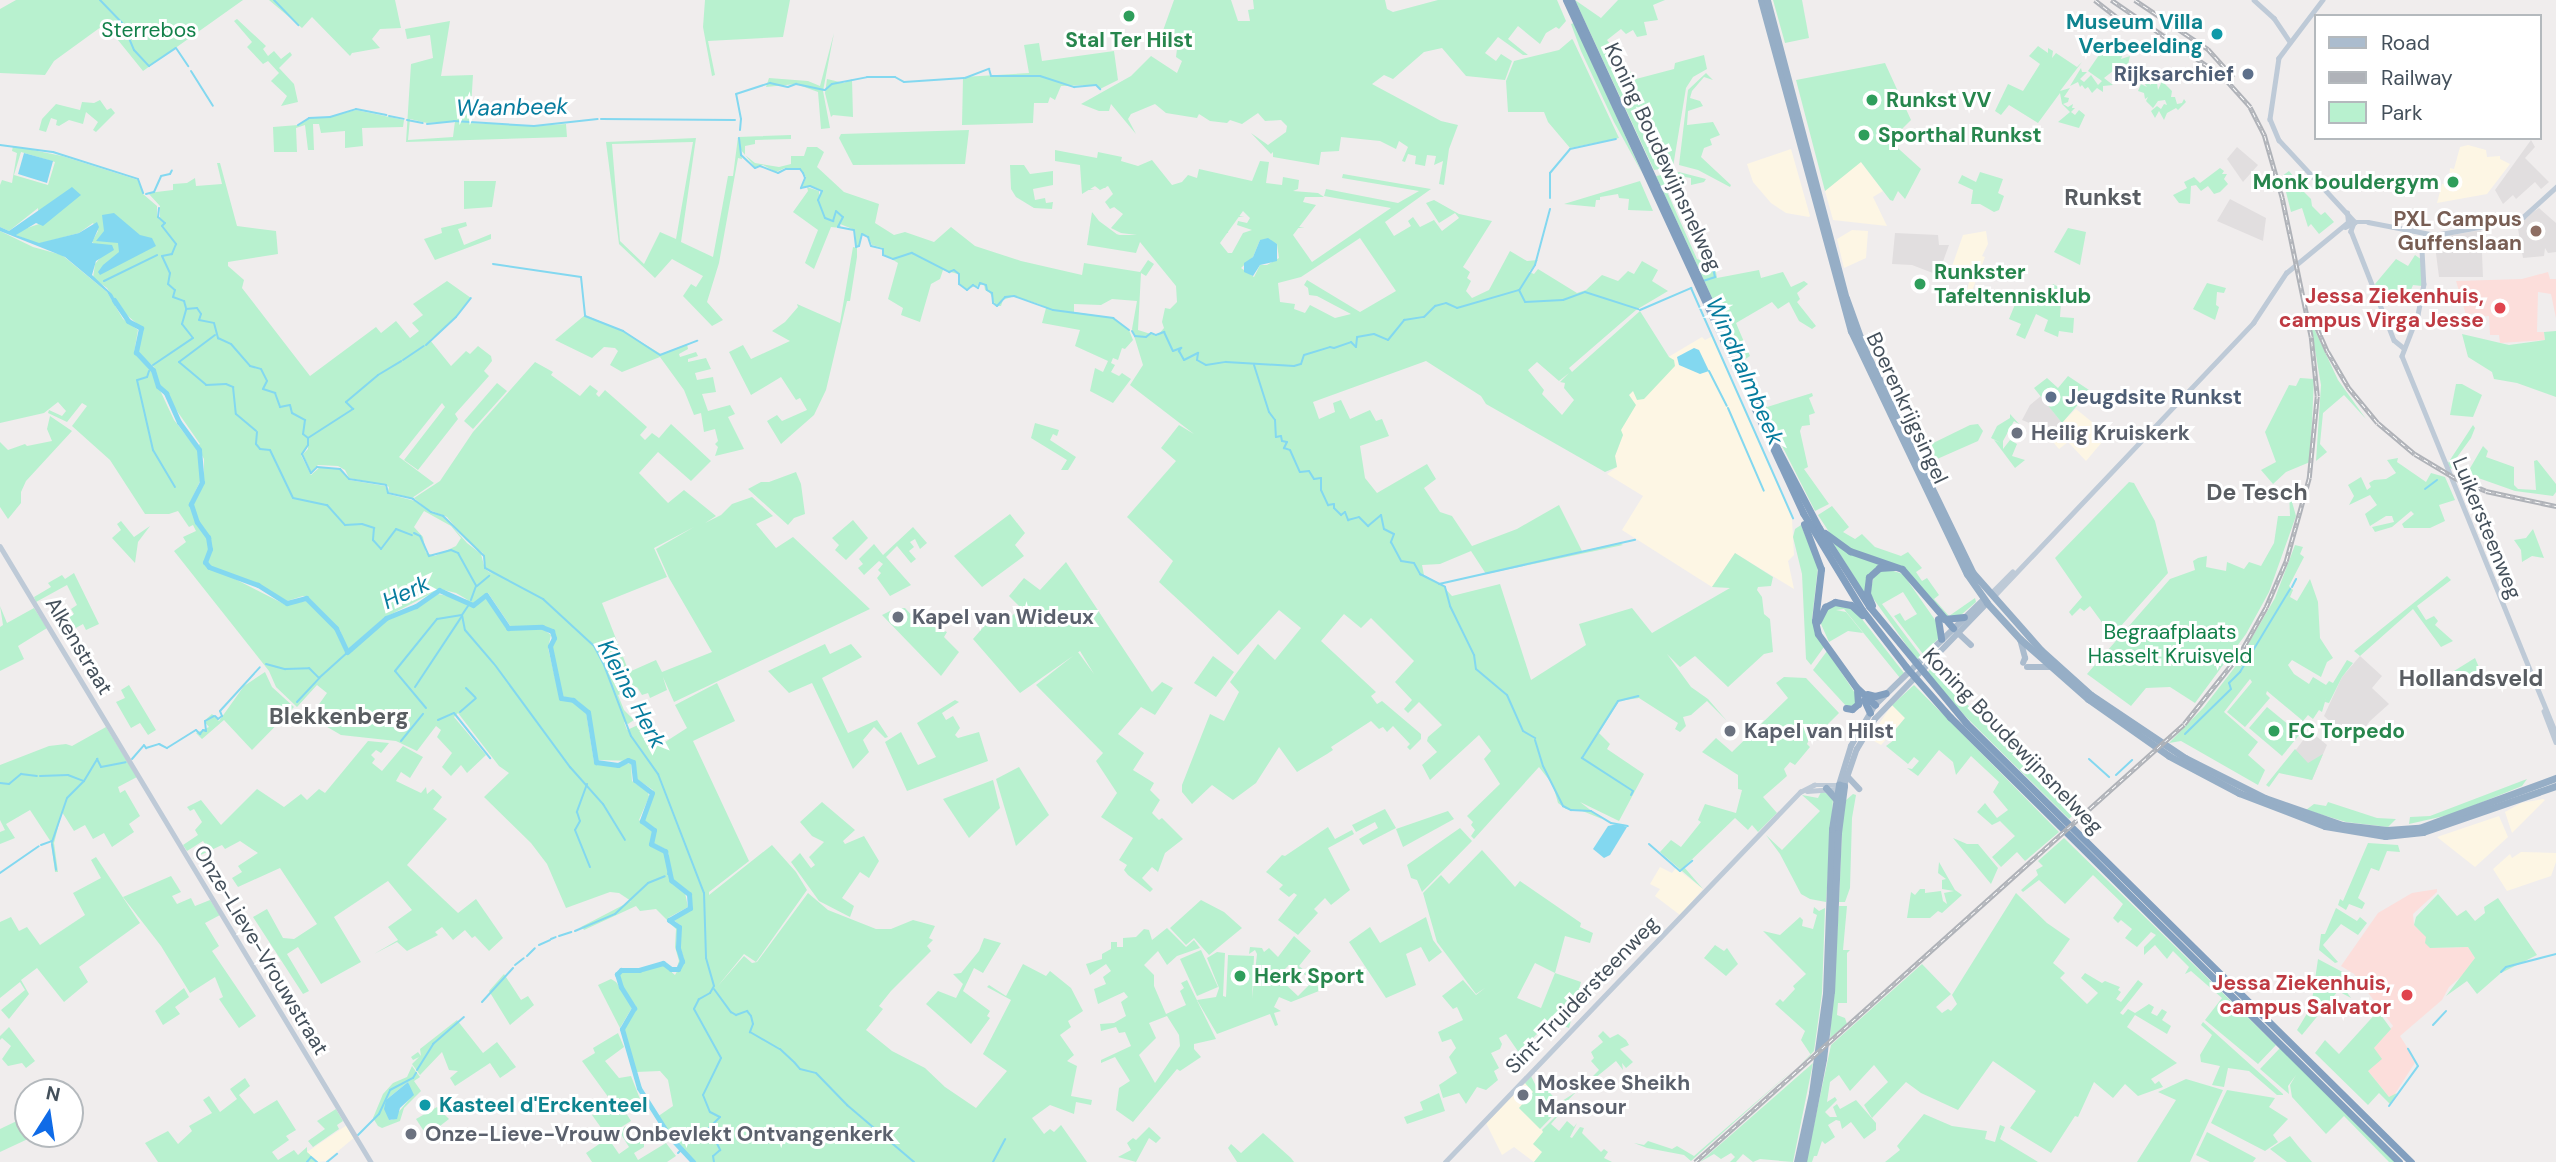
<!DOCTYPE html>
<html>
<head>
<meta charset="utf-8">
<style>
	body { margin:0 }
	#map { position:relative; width:2556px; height:1162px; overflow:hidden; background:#f0eded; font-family:"DM Sans",sans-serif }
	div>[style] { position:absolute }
	.commercial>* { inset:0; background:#fdf6e4 }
	.education>* { inset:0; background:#e1dedf }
	.medical>* { inset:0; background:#fcdedb }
	.green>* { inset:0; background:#b8f1cf }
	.water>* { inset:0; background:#83d8f0 }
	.stream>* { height:2px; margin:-1px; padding:0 1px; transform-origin:1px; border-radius:1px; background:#83d8f0 }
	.river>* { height:5px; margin:-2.5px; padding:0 2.5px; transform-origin:2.5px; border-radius:2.5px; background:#83d8f0 }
	.secondary>* { height:4.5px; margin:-2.25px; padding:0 2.25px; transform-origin:2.25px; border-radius:2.25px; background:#becad7 }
	.primary>* { height:6px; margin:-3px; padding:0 3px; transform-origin:3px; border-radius:3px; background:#abbcce }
	.trunk>* { height:7px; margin:-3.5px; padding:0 3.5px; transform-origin:3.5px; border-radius:3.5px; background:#96aec6 }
	.motorway>* { height:7px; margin:-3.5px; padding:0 3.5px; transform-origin:3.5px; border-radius:3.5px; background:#829fbf }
	.rail>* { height:4.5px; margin-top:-2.25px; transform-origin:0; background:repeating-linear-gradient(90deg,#fff 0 5px,#afb2b8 0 10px); box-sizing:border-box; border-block:2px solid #afb2b8 }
	.dots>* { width:19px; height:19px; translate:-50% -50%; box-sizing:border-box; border:4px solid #fff; border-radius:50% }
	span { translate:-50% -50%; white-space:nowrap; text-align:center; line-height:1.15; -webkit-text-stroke:6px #fff; paint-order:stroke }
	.culture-label { font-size:21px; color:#0d838f; font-weight:700 }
	.right { translate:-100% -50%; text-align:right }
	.left { translate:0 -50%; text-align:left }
	.park-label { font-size:21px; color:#12804a }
	.leisure-label { font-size:21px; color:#27864d; font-weight:700 }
	.service-label { font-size:21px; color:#4e5e75; font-weight:700 }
	.street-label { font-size:21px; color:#44505b }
	.education-label { font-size:21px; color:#785e54; font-weight:700 }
	.health-label { font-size:21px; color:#be3a42; font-weight:700 }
	.worship-label { font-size:21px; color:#5b616d; font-weight:700 }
	.water-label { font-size:23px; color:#067c9e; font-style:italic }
	.neighbourhood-label { font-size:23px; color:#595d62; font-weight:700 }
	.legend { position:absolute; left:2314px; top:14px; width:228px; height:126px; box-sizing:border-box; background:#fff; border:2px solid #b4b9bd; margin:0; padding:9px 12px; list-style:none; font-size:21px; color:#44505b }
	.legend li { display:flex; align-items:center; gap:14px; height:35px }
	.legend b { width:35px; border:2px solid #b4b9bd }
	.north { position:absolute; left:14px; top:1078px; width:70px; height:70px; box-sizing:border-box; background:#fff; border:2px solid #b4b9bd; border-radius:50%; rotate:12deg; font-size:19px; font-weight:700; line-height:28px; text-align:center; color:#44505b }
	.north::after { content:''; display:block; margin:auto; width:24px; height:32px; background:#0f6be7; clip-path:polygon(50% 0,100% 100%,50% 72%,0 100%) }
</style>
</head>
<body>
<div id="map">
	<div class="commercial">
		<i style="clip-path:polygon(2468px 145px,2486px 150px,2487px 157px,2500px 156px,2500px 159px,2510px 164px,2487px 194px,2437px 203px,2442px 184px,2449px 183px,2450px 168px,2454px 169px,2460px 147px)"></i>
		<i style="clip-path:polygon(1791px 149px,1810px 216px,1809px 217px,1786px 213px,1771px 203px,1753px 182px,1747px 164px)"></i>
		<i style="clip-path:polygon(1860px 161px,1883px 191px,1873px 197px,1887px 226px,1833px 220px,1825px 191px)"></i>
		<i style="clip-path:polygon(1852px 230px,1868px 231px,1866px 258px,1844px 268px,1837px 239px)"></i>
		<i style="clip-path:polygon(1986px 231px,1988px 244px,1982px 256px,1985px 257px,1970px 296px,1966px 293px,1970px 279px,1949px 275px,1963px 235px)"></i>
		<i style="clip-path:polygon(1713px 336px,1792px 519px,1794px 555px,1788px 561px,1794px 589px,1735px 553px,1712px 587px,1622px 530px,1643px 496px,1607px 474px,1617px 467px,1615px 456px,1623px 435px,1612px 415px,1635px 405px,1629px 395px,1665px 359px,1702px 337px,1705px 340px)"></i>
		<i style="clip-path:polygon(2076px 409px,2108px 435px,2086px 461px,2068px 442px,2059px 449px,2048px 436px)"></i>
		<i style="clip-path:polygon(1892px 705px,1905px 718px,1881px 745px,1869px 738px)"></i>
		<i style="clip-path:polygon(2543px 799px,2545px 800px,2512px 833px,2505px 812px,2521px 803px)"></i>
		<i style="clip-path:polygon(2499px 816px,2508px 837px,2475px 867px,2437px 837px)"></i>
		<i style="clip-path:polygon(2521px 852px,2556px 853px,2556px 862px,2551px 876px,2507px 891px,2493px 869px,2510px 854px,2512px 858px)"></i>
		<i style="clip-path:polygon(1660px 867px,1672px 873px,1676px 868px,1703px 889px,1680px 915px,1655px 896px,1660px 889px,1650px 884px)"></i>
		<i style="clip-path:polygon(1525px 1083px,1534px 1092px,1519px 1108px,1544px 1132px,1542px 1152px,1534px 1162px,1514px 1147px,1502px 1155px,1486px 1123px)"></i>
		<i style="clip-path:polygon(347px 1125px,355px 1137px,326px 1161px,318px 1162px,307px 1152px)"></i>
	</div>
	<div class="education">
		<i style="clip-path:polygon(2531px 140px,2535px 147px,2525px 158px,2549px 182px,2541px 189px,2535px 182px,2516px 199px,2513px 195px,2503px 204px,2495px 190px)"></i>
		<i style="clip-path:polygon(2237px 147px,2258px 165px,2243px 182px,2227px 159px)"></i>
		<i style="clip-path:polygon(2230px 199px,2266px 218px,2263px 241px,2217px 221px)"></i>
		<i style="clip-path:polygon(2539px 208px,2556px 223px,2556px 252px,2548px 253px,2545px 248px,2544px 256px,2523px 258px,2517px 223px)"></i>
		<i style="clip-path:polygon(2481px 230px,2483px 277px,2439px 277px,2434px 238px)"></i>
		<i style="clip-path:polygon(1895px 233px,1938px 235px,1939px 245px,1949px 245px,1938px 275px,1912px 265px,1892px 264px)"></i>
		<i style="clip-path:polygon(2041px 396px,2062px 423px,2048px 436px,2041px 428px,2022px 420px,2030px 405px)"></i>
		<i style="clip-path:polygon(2360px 656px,2382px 676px,2372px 688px,2389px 704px,2370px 721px,2358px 737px,2338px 729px,2324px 716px,2342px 677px)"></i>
		<i style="clip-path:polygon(2310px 731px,2327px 745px,2312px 780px,2280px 771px)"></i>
	</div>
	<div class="medical">
		<i style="clip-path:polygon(2548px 272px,2550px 279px,2556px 279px,2556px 318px,2551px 294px,2538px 292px,2537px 332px,2544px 332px,2545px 340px,2500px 343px,2499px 335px,2490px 335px,2489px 316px,2477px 317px,2476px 313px,2466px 315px,2456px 281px,2522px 279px)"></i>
		<i style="clip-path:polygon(2437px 889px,2437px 892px,2413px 914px,2414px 925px,2427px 937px,2430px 948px,2468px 947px,2475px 958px,2464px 974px,2449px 987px,2442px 1000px,2400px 1036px,2416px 1061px,2393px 1097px,2389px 1097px,2368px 1071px,2374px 1048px,2393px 1026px,2354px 974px,2341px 966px,2378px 913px,2412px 893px)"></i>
	</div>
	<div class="green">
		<i style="clip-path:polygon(16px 0,243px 0,143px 71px,105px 24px,54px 61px,45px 75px,0 73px,0 9px)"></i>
		<i style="clip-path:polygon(269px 0,395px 0,401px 28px,380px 29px,372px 39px,380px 48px,352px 53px,350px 56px,312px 17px,302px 28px)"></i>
		<i style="clip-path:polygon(705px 0,790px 0,783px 37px,708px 41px,715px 75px,712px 76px,703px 27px)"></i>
		<i style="clip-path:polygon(1174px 0,1231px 0,1238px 21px,1250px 21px,1248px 10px,1254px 9px,1253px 0,1385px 0,1387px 9px,1393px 12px,1438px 0,1557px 0,1566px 21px,1559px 29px,1556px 27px,1546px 33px,1540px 44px,1518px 26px,1508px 39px,1528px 55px,1523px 55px,1498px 37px,1485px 53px,1496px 61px,1501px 54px,1512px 61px,1505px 80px,1466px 76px,1442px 48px,1424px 52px,1393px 79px,1384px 75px,1372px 84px,1441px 121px,1458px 125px,1449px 149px,1444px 185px,1439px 184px,1443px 161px,1434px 165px,1436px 156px,1427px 155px,1425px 166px,1415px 164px,1416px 156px,1408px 154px,1405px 162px,1402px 161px,1408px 147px,1399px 141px,1396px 149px,1380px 141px,1341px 137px,1339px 151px,1321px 152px,1319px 165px,1273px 157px,1273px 152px,1271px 154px,1251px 133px,1268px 145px,1286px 132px,1287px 126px,1281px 120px,1265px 121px,1258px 113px,1242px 124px,1230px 120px,1227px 123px,1210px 121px,1199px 114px,1197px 118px,1166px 113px,1155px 104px,1131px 114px,1128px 119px,1136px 134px,1111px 104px,1109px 111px,1099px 111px,1081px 104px,1131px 76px,1151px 56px,1177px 73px,1182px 61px,1176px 57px,1178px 41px,1160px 39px)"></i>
		<i style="clip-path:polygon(1575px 0,1601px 18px,1618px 0,1665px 0,1653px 5px,1658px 20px,1644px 22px,1647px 35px,1637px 37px,1633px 30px,1626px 34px,1621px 29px,1607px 40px,1636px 79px,1674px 69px,1675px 63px,1704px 55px,1707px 69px,1693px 77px,1686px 88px,1673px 167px,1654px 170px)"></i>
		<i style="clip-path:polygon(1773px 0,1802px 0,1809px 38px,1785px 43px)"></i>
		<i style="clip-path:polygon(237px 19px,266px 46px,263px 49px,268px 56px,274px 51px,281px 59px,290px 52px,292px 55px,279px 68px,294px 84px,298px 102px,281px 106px,287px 96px,271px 81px,279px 73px,268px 61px,263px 64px,247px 47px,252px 42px,234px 21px)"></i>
		<i style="clip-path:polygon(evenodd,450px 21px,441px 76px,473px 75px,470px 123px,536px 126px,566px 124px,567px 137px,406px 142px,411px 64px,433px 58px,430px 35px,407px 39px,405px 29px,450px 21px,410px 119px,427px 123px,455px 121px,453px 137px,408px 140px,410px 119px)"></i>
		<i style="clip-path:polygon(1574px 23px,1642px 173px,1614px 122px,1581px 51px,1571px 24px)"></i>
		<i style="clip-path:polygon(834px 33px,823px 91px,830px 128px,821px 129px,818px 92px,796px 84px,766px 87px,769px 78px,808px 81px,820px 86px)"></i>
		<i style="clip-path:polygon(1572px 39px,1573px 40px,1619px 138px,1570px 148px,1548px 122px,1544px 112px,1508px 112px,1506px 81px,1514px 61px,1559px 50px)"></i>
		<i style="clip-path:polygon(2099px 42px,2107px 43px,2099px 44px,2105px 52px,2113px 51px,2114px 44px,2119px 45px,2117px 48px,2123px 54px,2121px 59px,2130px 56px,2127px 69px,2119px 76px,2113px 71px,2104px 78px,2113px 85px,2103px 86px,2103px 92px,2097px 88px,2092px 93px,2088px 87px,2085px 89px,2082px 85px,2080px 87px,2078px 82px,2070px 86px,2081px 68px,2082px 72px,2087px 72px,2080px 79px,2084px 82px,2091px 75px,2098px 85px,2102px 81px,2088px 71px,2099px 55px,2094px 50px)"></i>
		<i style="clip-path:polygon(1039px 43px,1042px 61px,1114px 51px,1118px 80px,1100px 89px,1096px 85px,1061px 86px,1055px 100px,1050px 97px,1048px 103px,1034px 103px,1033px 123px,962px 125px,963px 77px,1029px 73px,1024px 45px)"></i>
		<i style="clip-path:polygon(2038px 46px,2048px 53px,2048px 48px,2053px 51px,2052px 58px,2056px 53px,2077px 67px,2082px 62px,2060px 91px,2070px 88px,2064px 97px,2069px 98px,2068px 102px,2063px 104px,2068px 107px,2073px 104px,2072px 108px,2075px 108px,2071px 112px,2075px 115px,2079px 110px,2085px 115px,2079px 128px,2058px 122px,2070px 112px,2062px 104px,2060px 93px,2038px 123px,2009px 105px,2001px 115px,1995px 111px,2008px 84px,2023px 91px,2040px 64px,2029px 56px)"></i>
		<i style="clip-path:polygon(1885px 63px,1911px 120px,1890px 141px,1921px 169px,1905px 199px,1898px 191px,1893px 201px,1890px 200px,1861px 162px,1825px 191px,1796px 80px)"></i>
		<i style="clip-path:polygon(1706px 73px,1713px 80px,1704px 77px,1692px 91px,1690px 98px,1700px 101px,1703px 106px,1688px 111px,1687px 125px,1713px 122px,1720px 135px,1710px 139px,1712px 145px,1704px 148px,1701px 157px,1731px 185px,1730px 187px,1698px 170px,1679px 165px,1688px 90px)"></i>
		<i style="clip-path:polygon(2155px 74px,2156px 77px,2159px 74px,2162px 78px,2157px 83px,2158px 90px,2162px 81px,2172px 91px,2171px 97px,2175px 97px,2177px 104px,2182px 103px,2184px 99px,2186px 102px,2178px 110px,2176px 108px,2167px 113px,2164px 120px,2159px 111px,2155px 118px,2151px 111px,2157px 106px,2161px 109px,2164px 104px,2167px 105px,2165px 100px,2158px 101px,2153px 108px,2146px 101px,2148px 97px,2145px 99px,2144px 93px,2138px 91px,2141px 84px,2147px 87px,2144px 83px,2148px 79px,2150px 85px,2154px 81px,2150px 78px,2156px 78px)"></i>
		<i style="clip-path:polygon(827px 79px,844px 83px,852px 79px,853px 117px,833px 115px,831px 117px,825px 93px)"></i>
		<i style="clip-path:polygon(100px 100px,107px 110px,111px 108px,115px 113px,96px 132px,93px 130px,98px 122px,86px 112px,83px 124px,69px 120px,59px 126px,56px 125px,57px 120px,51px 118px,46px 132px,39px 130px,42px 119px,56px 104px,80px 110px,82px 102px,94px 103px)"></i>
		<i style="clip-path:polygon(356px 110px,404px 120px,403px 127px,362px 128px,363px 146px,345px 148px,345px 131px,321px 133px,319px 124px,313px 124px,314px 150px,308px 150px,305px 125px,296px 128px,297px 152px,274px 152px,273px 127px,298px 125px,309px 118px,330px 117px)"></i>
		<i style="clip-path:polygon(969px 130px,965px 164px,853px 165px,839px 138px,841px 134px)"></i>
		<i style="clip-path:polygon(evenodd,791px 135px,791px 139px,755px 140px,755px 144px,745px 146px,745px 155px,755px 163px,779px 167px,791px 164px,791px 156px,804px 156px,807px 147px,817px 147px,824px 152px,817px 167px,844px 192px,879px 204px,875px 223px,894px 235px,905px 232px,934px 242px,951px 227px,975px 246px,1021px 261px,1082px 275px,1084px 263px,1140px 272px,1148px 260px,1154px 264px,1146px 276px,1141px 273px,1138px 330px,1157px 336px,1164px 328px,1162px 322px,1165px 308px,1170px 309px,1177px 302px,1176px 286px,1140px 242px,1136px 253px,1087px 245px,1092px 212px,1099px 221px,1118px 235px,1137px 235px,1121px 233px,1111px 228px,1123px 214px,1114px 207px,1110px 209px,1105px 202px,1113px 194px,1108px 186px,1100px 190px,1095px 186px,1082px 194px,1080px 165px,1055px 161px,1055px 150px,1097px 158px,1098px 152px,1122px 157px,1121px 161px,1138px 166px,1152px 160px,1172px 185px,1182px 182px,1188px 175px,1197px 178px,1199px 169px,1252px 181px,1260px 161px,1269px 162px,1266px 183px,1282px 185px,1283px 177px,1299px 180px,1298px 189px,1293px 191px,1318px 193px,1324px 197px,1305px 197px,1303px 202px,1316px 205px,1293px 235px,1312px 262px,1391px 208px,1324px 196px,1326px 189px,1398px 203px,1419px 191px,1342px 178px,1343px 174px,1431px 189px,1385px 222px,1394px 236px,1411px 226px,1408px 221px,1413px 217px,1420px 227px,1434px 220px,1442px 231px,1459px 218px,1455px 213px,1439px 223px,1426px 203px,1434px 200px,1459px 214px,1492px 221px,1463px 267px,1470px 272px,1467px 278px,1471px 281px,1466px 291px,1472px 298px,1489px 290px,1510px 251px,1527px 261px,1538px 260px,1529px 272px,1534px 274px,1538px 269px,1577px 293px,1586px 290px,1602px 275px,1618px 281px,1628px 271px,1634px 274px,1642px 261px,1658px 270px,1652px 281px,1668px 291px,1636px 310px,1569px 368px,1572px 372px,1640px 311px,1669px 357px,1674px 360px,1675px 366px,1644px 399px,1637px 400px,1633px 391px,1629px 395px,1636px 405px,1621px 430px,1623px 435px,1615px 456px,1617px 467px,1605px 472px,1486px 404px,1481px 396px,1426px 361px,1313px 402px,1319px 419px,1335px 412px,1333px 403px,1341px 400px,1350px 419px,1370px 410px,1376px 421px,1382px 419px,1389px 436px,1360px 446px,1365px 478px,1377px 493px,1427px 464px,1436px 479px,1424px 488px,1440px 512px,1452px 516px,1472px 546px,1517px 529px,1559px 505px,1582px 551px,1619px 543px,1623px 545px,1486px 574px,1471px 551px,1440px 564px,1422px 565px,1424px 575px,1442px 585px,1452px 596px,1500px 584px,1531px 680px,1586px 645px,1579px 624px,1632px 608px,1652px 633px,1730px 588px,1712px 587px,1735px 553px,1773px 577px,1771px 586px,1758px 587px,1757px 590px,1762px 597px,1764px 614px,1770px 619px,1773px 652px,1764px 654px,1728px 687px,1695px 656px,1680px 667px,1667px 654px,1691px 687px,1708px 699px,1727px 721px,1707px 701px,1691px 715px,1683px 717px,1686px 726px,1680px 732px,1675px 729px,1678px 723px,1639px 698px,1619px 701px,1599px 733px,1610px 744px,1607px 749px,1644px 774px,1619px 821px,1580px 802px,1602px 819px,1580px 810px,1566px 809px,1558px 803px,1553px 785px,1539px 767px,1474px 839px,1471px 836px,1475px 830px,1471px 825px,1473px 822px,1467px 816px,1500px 784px,1484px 759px,1491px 751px,1479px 735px,1430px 780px,1422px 765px,1437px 752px,1427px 741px,1428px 737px,1442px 725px,1419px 702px,1408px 713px,1404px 709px,1412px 700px,1395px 682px,1414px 661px,1371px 618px,1361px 628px,1344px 614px,1321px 641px,1376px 692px,1371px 696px,1377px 704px,1382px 701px,1421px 734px,1421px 739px,1410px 750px,1407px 747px,1410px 744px,1393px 726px,1387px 732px,1383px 727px,1379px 729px,1371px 721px,1331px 747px,1333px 750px,1327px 754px,1297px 772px,1279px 747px,1256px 783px,1233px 800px,1212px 785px,1192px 804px,1182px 792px,1182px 785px,1210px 714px,1224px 721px,1239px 692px,1230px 682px,1258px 644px,1275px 660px,1301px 628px,1279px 610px,1238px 655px,1159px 582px,1173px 561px,1127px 517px,1176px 461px,1161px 448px,1179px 425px,1194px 434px,1130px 385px,1143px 365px,1132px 329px,1137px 301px,1112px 299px,1101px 305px,1074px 304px,1074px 312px,1114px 318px,1129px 330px,1133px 340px,1125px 349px,1122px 348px,1118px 360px,1113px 358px,1111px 363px,1115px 365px,1111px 372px,1119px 376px,1122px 373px,1131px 379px,1113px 403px,1090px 391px,1095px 368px,1103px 372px,1108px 361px,1075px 346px,1080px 330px,1042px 323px,1046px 308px,1039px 304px,1014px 296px,1003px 300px,1001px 306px,996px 306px,990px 293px,985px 290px,984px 284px,966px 289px,958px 284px,958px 274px,943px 270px,940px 279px,931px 284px,920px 322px,901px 315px,903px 308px,888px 299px,898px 263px,882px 253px,883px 248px,872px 245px,868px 236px,863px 234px,861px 235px,859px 246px,856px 246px,855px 230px,840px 224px,841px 228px,831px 227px,814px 269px,805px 263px,818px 230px,793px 212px,808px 191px,807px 187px,819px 191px,819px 197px,823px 191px,811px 186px,802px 188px,806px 177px,799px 168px,785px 168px,776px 172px,763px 165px,755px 167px,741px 150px,742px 159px,738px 158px,719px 263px,707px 302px,723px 320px,712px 326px,683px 296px,691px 284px,696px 287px,703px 276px,672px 259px,655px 278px,619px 244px,606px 142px,696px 138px,681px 242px,713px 257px,728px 176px,733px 176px,738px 137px,791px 135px,693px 142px,676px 239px,660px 232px,644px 264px,620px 241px,612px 144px,693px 142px,791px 135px,1243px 211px,1250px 218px,1247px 223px,1238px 221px,1237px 225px,1252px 230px,1243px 233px,1232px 253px,1228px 253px,1220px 243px,1243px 211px,791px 135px,1360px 238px,1396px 291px,1360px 312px,1307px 280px,1304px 285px,1308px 288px,1309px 295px,1317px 296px,1351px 314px,1335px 318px,1310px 305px,1305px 313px,1294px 309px,1295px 304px,1280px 302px,1278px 283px,1301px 277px,1360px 238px,791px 135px,1260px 240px,1277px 244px,1279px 258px,1267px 265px,1260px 265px,1254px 277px,1241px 268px,1253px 257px,1260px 240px,791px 135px,1537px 362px,1559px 381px,1569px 373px,1560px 382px,1565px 383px,1564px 388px,1574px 400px,1562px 415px,1542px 394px,1544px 390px,1528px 370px,1537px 362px)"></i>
		<i style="clip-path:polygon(evenodd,13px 146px,62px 156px,138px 180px,143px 194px,157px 206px,157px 216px,160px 220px,160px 206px,148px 193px,173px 190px,173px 184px,187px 183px,195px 178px,196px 186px,222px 184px,217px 163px,220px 163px,237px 226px,276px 231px,278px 254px,228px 262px,228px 266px,244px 280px,242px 288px,310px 376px,376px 327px,381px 333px,396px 321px,410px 338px,419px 331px,412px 323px,423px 315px,413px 304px,447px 281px,471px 298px,456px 317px,430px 340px,451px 366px,466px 351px,470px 354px,478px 346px,491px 356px,492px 361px,484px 371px,489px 376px,455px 414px,458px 419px,418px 470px,404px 460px,445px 407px,442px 403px,399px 457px,434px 483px,412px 498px,388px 492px,389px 487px,386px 485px,349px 478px,345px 470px,338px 466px,318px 465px,311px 472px,303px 454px,308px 449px,307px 436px,307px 448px,301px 455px,311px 475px,320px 467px,341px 469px,349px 480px,385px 486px,388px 494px,415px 501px,430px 512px,443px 516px,467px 543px,481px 554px,485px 569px,492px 574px,486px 568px,483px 553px,466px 540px,447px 517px,427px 509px,414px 498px,440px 481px,473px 432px,535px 362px,553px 372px,551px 375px,580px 396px,590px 385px,598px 391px,596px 394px,599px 397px,605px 390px,647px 427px,640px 435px,645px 440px,652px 433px,659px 438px,671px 424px,711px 461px,691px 481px,658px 452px,639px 473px,668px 503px,684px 490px,716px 516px,705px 523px,721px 515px,732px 504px,752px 497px,773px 516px,756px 524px,776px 548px,793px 537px,870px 609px,674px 702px,663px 677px,667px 690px,650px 698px,648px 693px,642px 695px,637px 687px,618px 695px,624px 710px,634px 720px,628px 724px,624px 722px,627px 730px,638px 725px,645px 739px,657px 734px,662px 744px,687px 728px,675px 705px,717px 683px,735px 721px,693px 741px,749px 861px,709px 892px,709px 895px,772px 845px,796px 872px,807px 890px,756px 962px,744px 954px,717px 987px,744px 956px,752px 963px,757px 962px,808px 893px,828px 910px,876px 929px,891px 929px,913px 920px,935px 926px,929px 938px,933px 940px,927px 946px,931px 951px,891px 991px,879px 1006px,883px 1009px,866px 1030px,892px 1051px,925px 1068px,945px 1087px,976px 1108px,1007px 1071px,983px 1054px,1011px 1000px,987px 987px,989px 985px,1006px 996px,1023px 964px,1046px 976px,1050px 971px,1071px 988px,1083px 1011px,1068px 1021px,1071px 1027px,1060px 1035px,1074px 1055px,1067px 1061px,1077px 1066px,1071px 1096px,1092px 1100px,1091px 1105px,1076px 1102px,1074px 1114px,1050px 1105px,1032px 1118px,1044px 1134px,1050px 1129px,1054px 1132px,1061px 1125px,1087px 1162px,694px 1162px,657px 1117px,673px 1106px,668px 1080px,660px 1071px,636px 1072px,624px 1028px,635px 1008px,619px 979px,620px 972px,640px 971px,662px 964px,675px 975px,684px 959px,678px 941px,680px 925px,671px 918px,691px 908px,688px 891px,684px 888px,688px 907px,668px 918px,678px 927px,676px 947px,681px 960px,677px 967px,679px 961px,675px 947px,676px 929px,656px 909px,640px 911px,636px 906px,584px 930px,582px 927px,579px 928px,631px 901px,619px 893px,610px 892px,566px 908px,547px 864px,531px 843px,484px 797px,509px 773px,499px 766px,458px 713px,454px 717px,486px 755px,467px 773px,461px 765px,451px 776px,442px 767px,452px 753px,437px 737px,441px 730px,436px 726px,417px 751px,396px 741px,341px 735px,310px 717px,327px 693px,317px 685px,297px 707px,276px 687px,269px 671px,174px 551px,186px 542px,183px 537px,196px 531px,193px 525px,189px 527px,178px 511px,169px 514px,145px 514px,110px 460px,72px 426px,87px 406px,82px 403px,67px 422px,48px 413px,49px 410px,62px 416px,66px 411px,58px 402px,44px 413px,0 423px,0 231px,33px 247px,62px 255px,107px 292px,123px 319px,138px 330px,134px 353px,151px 371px,174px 420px,198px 451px,201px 479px,190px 503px,199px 528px,209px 535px,199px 522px,192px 501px,204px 479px,204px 459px,197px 446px,200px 444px,159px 385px,154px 367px,138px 353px,142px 328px,122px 311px,107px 288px,93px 278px,95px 264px,100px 258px,97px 246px,92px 242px,98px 231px,93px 223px,79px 233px,38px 244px,16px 235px,18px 231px,39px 224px,38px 208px,9px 231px,0 227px,0 185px,2px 180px,12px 183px,17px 153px,12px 151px,13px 146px,21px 152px,55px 162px,48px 185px,14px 175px,21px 152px,13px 146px,424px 511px,451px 526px,461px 538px,456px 546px,435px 556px,426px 553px,423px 537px,414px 527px,424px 511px,13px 146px,694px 527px,656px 549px,669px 578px,712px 652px,662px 672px,656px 660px,629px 672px,602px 603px,667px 577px,654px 548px,694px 527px,13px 146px,238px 576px,257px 583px,287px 601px,303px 596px,309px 598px,340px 630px,347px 650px,384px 618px,440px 589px,456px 593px,468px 600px,438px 594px,386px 620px,346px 654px,335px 629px,306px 601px,286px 605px,235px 579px,238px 576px,13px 146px,488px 593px,511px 627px,543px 626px,555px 633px,552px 650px,562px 696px,578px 701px,589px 712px,597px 760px,634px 761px,635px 778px,653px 790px,644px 820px,655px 829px,653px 843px,667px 850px,669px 855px,652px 847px,652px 831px,639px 820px,649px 797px,648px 792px,632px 781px,631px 763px,618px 766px,594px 762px,586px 712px,574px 702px,560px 699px,548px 648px,551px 635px,543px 629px,512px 630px,489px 597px,475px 605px,472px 604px,488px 593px)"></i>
		<i style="clip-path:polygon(1010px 165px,1024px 165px,1030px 174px,1053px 171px,1053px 185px,1033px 189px,1035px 200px,1045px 198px,1046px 203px,1053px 202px,1052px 209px,1034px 208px,1016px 197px,1011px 189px)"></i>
		<i style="clip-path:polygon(2220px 168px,2224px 171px,2222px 174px,2227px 174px,2224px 179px,2228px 184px,2220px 192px,2214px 194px,2208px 186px,2201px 191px,2196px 185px,2191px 186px,2190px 204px,2179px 203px,2173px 195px,2187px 188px,2184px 182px,2194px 177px,2200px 183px)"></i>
		<i style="clip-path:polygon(2289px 171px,2299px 183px,2295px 188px,2298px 190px,2304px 185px,2306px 188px,2303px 191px,2311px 199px,2312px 206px,2321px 215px,2325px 212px,2334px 222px,2319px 234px,2311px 224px,2308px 227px,2302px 208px,2291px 212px,2282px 176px)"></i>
		<i style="clip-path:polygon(1679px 172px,1706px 179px,1704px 182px,1691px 185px,1691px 178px,1685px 177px,1683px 186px,1671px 188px,1668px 194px,1697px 259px,1709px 263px,1709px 267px,1715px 266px,1717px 278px,1759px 270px,1761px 278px,1783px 272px,1791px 287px,1804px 281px,1808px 284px,1797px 293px,1800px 299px,1797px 302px,1816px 326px,1812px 329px,1799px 321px,1789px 302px,1778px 309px,1772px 302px,1736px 323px,1750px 356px,1744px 360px,1767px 407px,1812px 393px,1813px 396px,1809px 398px,1815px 413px,1809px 415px,1810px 425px,1802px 426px,1800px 431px,1808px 467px,1804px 469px,1829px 504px,1815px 511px,1761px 404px,1656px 176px)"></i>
		<i style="clip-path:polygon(1980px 172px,2003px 179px,1998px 193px,2004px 196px,1999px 210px,1994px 212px,1980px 204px,1971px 204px,1973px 190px,1958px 183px,1962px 175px,1976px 182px)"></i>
		<i style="clip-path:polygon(464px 181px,496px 181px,492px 207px,464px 209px)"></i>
		<i style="clip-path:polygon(1640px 181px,1653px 211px,1628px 210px,1629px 199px,1619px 198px,1618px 194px,1600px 197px,1600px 200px,1596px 200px,1595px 207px,1564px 204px)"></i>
		<i style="clip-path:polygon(466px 222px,467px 226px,458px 229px,464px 245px,491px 234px,491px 239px,435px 260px,424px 239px,442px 233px,441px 228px)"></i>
		<i style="clip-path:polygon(2068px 228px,2086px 232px,2080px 265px,2054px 252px)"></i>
		<i style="clip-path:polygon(853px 247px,857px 248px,857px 257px,850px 301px,847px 301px,826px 390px,814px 415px,781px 444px,767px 421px,777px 415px,782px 421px,807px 410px,800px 398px,796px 400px,781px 377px,751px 395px,729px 352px,743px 345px,751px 359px,790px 341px,772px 331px,785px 322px,798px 307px,797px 304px,840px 323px)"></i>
		<i style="clip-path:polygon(2415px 255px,2422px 260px,2422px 286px,2413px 285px,2405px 304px,2393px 292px,2381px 299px,2375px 284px,2396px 259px,2408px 266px)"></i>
		<i style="clip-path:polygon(2207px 283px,2226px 288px,2224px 293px,2217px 292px,2216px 305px,2219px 307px,2215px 320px,2193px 309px)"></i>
		<i style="clip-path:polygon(2053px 284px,2062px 289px,2060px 317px,2074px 318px,2073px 333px,2059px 331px,2058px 337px,2044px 331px,2048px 320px,2036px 314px,2025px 339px,2016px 335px,2021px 324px,2009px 319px,2016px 302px,2021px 303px,2030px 288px,2047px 296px)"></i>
		<i style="clip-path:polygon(585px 315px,621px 330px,661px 354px,687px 344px,688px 349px,679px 354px,680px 357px,696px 352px,698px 356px,688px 359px,688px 362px,706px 358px,711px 369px,695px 373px,697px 380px,713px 377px,716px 392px,702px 394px,708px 411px,730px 405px,735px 414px,728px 417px,744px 449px,715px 456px,718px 447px,715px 444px,718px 441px,715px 429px,704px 432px,701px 413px,694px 415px,684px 390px,660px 357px,622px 372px,610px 365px,618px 351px,615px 348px,604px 347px,592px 358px,555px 340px)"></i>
		<i style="clip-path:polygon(2310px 320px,2338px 380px,2366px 419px,2344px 395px,2323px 413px,2320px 444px,2327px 452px,2316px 461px,2321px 385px)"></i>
		<i style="clip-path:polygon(2556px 331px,2556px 397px,2517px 383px,2494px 379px,2492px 372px,2468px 357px,2462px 334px,2509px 345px,2545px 340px,2544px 332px)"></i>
		<i style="clip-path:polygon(2068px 376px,2089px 390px,2088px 393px,2062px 423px,2034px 388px,2047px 378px,2058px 388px)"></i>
		<i style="clip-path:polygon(2300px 378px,2314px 379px,2310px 462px,2286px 472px,2273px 484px,2261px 470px,2276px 462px,2265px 432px,2289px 385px,2296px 386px)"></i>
		<i style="clip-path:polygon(497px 383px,507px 391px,473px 429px,464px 421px)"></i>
		<i style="clip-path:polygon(2456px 384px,2462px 384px,2482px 395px,2473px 417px,2450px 415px)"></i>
		<i style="clip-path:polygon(2010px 414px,2020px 425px,2014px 421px,2003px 441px,2003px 449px,2010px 440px,2017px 444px,2012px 456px,2025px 460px,2015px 468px,1994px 440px,2001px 443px,1991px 438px,1997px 426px,2010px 418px)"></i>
		<i style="clip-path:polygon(50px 416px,72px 431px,26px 481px,21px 492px,21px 503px,8px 519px,0 507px,0 442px,8px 450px,25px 444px,27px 446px,52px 441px,47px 429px)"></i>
		<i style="clip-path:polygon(1035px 423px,1059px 430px,1057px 436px,1053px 434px,1050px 440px,1076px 457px,1068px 470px,1061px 470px,1067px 460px,1031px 438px)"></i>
		<i style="clip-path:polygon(1978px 424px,1983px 431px,1978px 441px,1928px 463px,1923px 448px,1970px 425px)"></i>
		<i style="clip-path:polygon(2473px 425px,2475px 428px,2471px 438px,2455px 460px,2456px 467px,2469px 470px,2483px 446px,2488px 451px,2486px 457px,2514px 467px,2514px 485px,2518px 489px,2536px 490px,2534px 461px,2537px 460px,2556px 484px,2556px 492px,2553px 496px,2515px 491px,2450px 468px,2448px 463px)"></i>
		<i style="clip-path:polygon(2398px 458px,2397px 462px,2426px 482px,2431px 473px,2445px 477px,2455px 500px,2439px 505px,2445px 521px,2430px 528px,2404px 528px,2402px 524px,2414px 514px,2411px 511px,2392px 527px,2375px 532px,2372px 527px,2394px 522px,2392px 516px,2386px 516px,2370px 526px,2365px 514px,2377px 505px,2370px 495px,2349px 505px,2354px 496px,2348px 485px,2361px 477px,2367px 490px,2371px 487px,2369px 483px,2374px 480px,2386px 479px,2396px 473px,2387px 460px)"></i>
		<i style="clip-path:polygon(796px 472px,801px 484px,805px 514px,794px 518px,788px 525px,748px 489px,761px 482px,769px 482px)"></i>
		<i style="clip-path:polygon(2129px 482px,2134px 483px,2155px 521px,2168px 573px,2112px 636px,2090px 606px,2084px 611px,2080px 608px,2072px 616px,2069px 612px,2082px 597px,2055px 558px)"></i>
		<i style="clip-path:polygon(2289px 491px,2296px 516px,2269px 592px,2246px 634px,2195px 703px,2170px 687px,2146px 688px,2131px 706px,2087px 674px,2170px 579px,2195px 570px,2193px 561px,2198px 558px,2207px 556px,2206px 567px,2226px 571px,2227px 562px,2244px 569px,2249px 562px,2261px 566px,2274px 543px,2278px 516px,2290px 516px)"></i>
		<i style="clip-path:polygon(1832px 506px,1849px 527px,1843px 532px,1855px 539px,1862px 534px,1875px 547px,1901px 556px,1908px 552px,1922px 568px,1916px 572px,1922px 581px,1927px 578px,1939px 595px,1934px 599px,1949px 616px,1975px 598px,1976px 602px,1961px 615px,1946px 618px,1904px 568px,1853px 550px,1831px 535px,1818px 515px)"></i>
		<i style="clip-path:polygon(1010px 514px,1025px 533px,1015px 545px,1024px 556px,982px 587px,954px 556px)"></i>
		<i style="clip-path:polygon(853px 520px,868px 538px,846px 560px,835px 550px,839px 545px,832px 538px)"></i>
		<i style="clip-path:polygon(121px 521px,134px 537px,150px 526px,138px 542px,135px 563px,112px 538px,121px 530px,117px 524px)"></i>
		<i style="clip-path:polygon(1801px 525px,1818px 567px,1812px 619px,1824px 647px,1811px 665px,1806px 659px,1802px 574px,1793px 537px,1795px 529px)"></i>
		<i style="clip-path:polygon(913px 527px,927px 543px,920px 549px,915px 539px,910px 542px,914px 547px,909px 551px,916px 559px,911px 563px,897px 546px,886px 557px,911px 585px,890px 596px,877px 578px,881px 573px,878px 570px,883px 564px,879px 561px,864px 575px,858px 568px,863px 564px,859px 559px,874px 544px,883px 555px)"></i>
		<i style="clip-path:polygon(2533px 529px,2544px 558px,2532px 556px,2522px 562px,2521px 550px,2514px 540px,2526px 538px)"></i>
		<i style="clip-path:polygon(1833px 543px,1891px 564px,1872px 571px,1867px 597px)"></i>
		<i style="clip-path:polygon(2295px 545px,2303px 547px,2300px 554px,2304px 557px,2289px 586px,2293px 590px,2290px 597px,2297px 601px,2310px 579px,2318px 602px,2320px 638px,2333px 658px,2327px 662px,2321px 677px,2292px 660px,2288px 665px,2294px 674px,2309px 684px,2313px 677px,2326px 685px,2329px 681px,2333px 683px,2347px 660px,2353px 663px,2342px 677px,2329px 703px,2325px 702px,2327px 695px,2322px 712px,2319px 710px,2313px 719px,2308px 715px,2303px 721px,2267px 691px,2266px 694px,2270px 698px,2245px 727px,2227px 712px,2252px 682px,2250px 679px,2224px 712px,2258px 742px,2248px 755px,2265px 770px,2258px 785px,2181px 741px,2169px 743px,2204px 707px,2235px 667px,2275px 598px)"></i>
		<i style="clip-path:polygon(1066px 562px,1152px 692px,1162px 682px,1173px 688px,1155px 715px,1141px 707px,1118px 734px,1144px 753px,1133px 770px,1154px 783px,1150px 790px,1160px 800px,1152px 813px,1159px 820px,1162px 818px,1183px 839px,1165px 853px,1158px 872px,1152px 867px,1142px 878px,1153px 889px,1150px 892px,1128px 875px,1124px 870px,1127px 865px,1119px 860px,1133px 838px,1101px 817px,1117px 793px,1096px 761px,1103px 753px,1036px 685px,1078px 652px,1094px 674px,1080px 651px,1020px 693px,973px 639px,993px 616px,1003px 626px,1020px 607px,1009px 596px,1024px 578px,1040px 590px)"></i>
		<i style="clip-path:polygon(1884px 568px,1903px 574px,1940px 627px,1940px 637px,1923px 654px,1894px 616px,1900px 613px,1905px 621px,1917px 614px,1903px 592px,1882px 604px,1921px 656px,1917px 660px,1870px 594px,1874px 575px)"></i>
		<i style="clip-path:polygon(74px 573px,99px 624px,86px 630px,83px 624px,74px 629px,68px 617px,74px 614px,71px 609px,77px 605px,67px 585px,36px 602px,34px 597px,51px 587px,48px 583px,62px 575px,65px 579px)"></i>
		<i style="clip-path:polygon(2447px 576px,2451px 580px,2417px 606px,2426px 620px,2434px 616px,2438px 621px,2435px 625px,2453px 641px,2441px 647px,2413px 609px,2360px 656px,2354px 651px)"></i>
		<i style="clip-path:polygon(1832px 605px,1847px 606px,1858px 614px,1904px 673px,1900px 678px,1844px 609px,1836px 610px,1846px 612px,1863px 633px,1848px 631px,1829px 642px,1821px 624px,1824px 612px)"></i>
		<i style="clip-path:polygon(0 606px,7px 623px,34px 608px,47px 628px,18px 646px,24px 659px,0 671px,0 627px,3px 625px)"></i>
		<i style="clip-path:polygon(905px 608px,916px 620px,947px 632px,944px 637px,959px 652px,941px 676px,882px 615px,894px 609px)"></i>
		<i style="clip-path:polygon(825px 644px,830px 654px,851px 644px,862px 657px,822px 678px,848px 733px,877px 720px,888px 737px,885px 738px,874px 727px,863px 740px,869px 752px,853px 769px,812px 683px,789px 693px,768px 671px)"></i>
		<i style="clip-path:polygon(1827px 651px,1857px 696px,1857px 704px,1847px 707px,1813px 670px)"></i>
		<i style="clip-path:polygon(1213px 656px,1234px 672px,1216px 697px,1194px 683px)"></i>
		<i style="clip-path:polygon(2475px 658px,2484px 679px,2462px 688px,2454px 671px)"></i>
		<i style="clip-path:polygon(1931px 668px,2075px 813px,2069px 819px,1966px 717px,1927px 673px)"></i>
		<i style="clip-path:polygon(265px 672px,272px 687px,294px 707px,252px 750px,224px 720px,202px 739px,196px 733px,209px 727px,204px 721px,212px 714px,219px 721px,244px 686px)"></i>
		<i style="clip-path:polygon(1784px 677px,1806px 678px,1839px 713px,1824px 728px,1817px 723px,1807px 744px,1810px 747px,1795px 765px,1790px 762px,1784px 769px,1787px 776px,1763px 797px,1777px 813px,1758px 832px,1752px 825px,1748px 830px,1735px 818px,1684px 867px,1703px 889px,1660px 852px,1671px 840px,1681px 847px,1701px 822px,1698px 820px,1705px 804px,1736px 813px,1742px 790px,1738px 789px,1738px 775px,1702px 752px,1716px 738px,1732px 752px,1788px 698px,1776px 683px)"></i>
		<i style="clip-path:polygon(129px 685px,156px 730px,148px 735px,140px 723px,131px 728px,116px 702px,125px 698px,121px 690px)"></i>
		<i style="clip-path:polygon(1914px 685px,2059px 832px,2025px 861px,2017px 852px,2001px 867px,1992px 857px,2015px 836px,2000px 821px,1992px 825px,1977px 812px,1985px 803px,1997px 818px,2008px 810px,1993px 792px,1999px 782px,1971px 756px,1956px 775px,1953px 762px,1939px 750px,1918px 776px,1907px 768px,1912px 769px,1919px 761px,1914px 757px,1908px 764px,1886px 746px,1894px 740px,1890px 736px,1905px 718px,1892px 705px)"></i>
		<i style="clip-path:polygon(955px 700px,959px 702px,942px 713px,946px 720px,953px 716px,960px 728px,955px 735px,958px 738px,979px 732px,988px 761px,907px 791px,885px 742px,901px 732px,918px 765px,936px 757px,917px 723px)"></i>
		<i style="clip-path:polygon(2267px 707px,2300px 734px,2282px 756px,2249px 728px)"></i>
		<i style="clip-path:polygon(106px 727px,137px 777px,118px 787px,120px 793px,125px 790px,140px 816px,129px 824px,134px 832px,112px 847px,104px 833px,93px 839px,85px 825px,74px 831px,62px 812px,54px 843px,58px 872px,55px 872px,51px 842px,30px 810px,6px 824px,15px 838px,0 844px,0 832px,5px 830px,0 820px,0 765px,49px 746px,66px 744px,72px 746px)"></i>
		<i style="clip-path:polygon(368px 741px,389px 743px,381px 753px,376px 750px,371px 755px,375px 759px,372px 763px,382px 771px,403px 746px,423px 757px,410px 778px,401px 772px,396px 781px,421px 793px,426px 787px,427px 794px,433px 789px,442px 797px,433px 809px,447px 819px,407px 865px,458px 913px,476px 899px,503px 938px,489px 951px,475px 936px,472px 938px,465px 930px,453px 940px,442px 927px,435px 932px,438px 935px,407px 951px,397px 942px,374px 954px,398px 940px,388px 927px,412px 910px,388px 881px,334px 917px,361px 962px,321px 984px,298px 947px,287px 954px,309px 991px,303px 994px,253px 917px,267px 909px,283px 938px,294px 939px,317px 924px,280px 868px,238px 887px,232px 878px,242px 872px,238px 866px,258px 853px,240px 841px,225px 849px,222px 845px,192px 859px,207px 847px,203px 841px,187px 851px,183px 845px,198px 835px,195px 830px,202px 822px,194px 809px,190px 811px,187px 807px,201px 800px,221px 825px,257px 789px,284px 807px,301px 794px,307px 800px,319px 789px,325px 793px)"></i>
		<i style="clip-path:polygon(2295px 749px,2308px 763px,2323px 754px,2312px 780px,2279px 773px,2269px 787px,2266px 785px)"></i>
		<i style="clip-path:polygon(1019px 767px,1049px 815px,1016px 846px,996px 779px)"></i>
		<i style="clip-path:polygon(2527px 779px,2522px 786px,2453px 814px,2409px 824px,2410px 817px,2430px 816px)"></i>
		<i style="clip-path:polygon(993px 780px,1000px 808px,969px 838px,943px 799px)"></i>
		<i style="clip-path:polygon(1822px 790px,1833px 799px,1826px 902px,1810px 899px,1801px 894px,1780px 854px,1766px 835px,1782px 850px,1820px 811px,1802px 795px,1818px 798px)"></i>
		<i style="clip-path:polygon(1853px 794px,1856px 795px,1852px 818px,1850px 888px,1845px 902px,1839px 902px,1843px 807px,1845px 801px)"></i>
		<i style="clip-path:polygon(822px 802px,855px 830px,843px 841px,845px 844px,864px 836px,879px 861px,869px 878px,860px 872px,842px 898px,854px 906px,850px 917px,819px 901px,791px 862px,800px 853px,811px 868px,815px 865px,809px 857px,824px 842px,812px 836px,800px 822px)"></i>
		<i style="clip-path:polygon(2328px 802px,2377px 818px,2396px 819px,2388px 827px,2346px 822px,2306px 810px,2314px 804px,2326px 806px)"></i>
		<i style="clip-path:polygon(1385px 809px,1396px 828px,1363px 845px,1359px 839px,1378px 828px,1375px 822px,1356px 832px,1352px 825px)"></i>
		<i style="clip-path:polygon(1448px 811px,1454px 819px,1403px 847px,1396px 829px)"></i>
		<i style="clip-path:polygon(1328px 827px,1335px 839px,1352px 830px,1354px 834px,1328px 848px,1350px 890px,1331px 905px,1325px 898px,1314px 909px,1318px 913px,1298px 935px,1278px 920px,1297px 895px,1294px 893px,1289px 897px,1279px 889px,1283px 885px,1266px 872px,1282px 855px,1285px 856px)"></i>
		<i style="clip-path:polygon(1460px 828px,1472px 841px,1422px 892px,1417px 880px,1411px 878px,1407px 865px)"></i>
		<i style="clip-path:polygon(1953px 838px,1967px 844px,1978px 844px,1998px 868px,1991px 884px)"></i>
		<i style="clip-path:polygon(2064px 838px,2276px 1045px,2258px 1064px,2205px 1020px,2222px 998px,2191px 971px,2185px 974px,2189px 967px,2173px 951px,2167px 959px,2155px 945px,2144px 955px,2144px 947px,2156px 935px,2151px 932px,2137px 947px,2125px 938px,2132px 929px,2121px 920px,2118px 923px,2113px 918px,2123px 904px,2093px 875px,2065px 904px,2039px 880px,2023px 892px,2021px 890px,2038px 875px,2036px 870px,2043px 866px,2038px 861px)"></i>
		<i style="clip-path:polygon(2368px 843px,2398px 845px,2400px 852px,2387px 851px,2379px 871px,2371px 868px,2358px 898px,2365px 903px,2362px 909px,2349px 904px,2346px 910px,2338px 905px,2340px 899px,2343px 901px)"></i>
		<i style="clip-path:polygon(evenodd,1482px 850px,1515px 887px,1520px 881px,1581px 923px,1580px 927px,1593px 933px,1590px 943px,1565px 936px,1555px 973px,1581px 982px,1569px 1028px,1550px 1021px,1529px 1042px,1535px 1048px,1524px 1060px,1506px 1034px,1499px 1038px,1502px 1044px,1500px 1049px,1491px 1053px,1499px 1068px,1494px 1071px,1498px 1080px,1486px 1090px,1477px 1087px,1466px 1104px,1459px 1093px,1443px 1098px,1439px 1085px,1457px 1073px,1449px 1057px,1456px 1048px,1451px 1039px,1442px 1042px,1438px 1032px,1463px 1020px,1457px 1007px,1453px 1009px,1442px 996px,1463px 980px,1476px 995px,1485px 988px,1476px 994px,1437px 942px,1423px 893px,1441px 875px,1449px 884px,1482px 850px,1535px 963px,1555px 973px,1541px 1008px,1517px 998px,1535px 963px)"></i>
		<i style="clip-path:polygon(96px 857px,140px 923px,79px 967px,88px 982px,64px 1002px,37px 968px,21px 980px,29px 994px,9px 1019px,1px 1010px,25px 990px,20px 982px,0 998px,0 922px,11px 917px,19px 931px,27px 927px,40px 945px,85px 915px,73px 893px,101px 878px,91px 860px)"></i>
		<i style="clip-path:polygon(1939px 862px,1955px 890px,1962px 895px,1942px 913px,1938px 911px,1930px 918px,1907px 918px,1911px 892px,1915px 895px,1920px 889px,1925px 889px,1925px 893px,1941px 891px,1943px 901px,1947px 904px,1944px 893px,1954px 891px,1942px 889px,1942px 880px,1946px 879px,1938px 873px)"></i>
		<i style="clip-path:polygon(171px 876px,181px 892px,172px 896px,177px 904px,191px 898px,195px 906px,210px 900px,220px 915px,205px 923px,219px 946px,212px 951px,256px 1016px,239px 1028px,219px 999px,223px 997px,215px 977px,190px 993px,161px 946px,123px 897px)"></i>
		<i style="clip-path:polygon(2016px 893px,2047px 923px,2070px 939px,2053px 963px,2065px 973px,2060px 978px,2087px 1004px,2098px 993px,2081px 978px,2085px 973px,2102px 983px,2105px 981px,2120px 987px,2118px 990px,2121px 992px,2116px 999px,2121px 1002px,2138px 980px,2143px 984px,2120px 1013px,2123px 1015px,2128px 1009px,2135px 1013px,2149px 1004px,2154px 1007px,2151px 1013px,2157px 1016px,2162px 1009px,2167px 1012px,2162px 1020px,2171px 1026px,2167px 1034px,2135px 1015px,2127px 1027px,2177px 1063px,2151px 1079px,2155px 1084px,2159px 1081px,2163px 1087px,2138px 1096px,2125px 1084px,2113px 1098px,2094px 1082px,2078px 1117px,2075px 1116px,2051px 1153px,2010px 1128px,2036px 1091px,1993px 1061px,1958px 1110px,1921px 1093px,1906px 1082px,1872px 1118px,1864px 1105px,1888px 1082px,1874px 1065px,1850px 1091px,1839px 1075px,1830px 1082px,1827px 1102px,1835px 1097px,1837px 1100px,1825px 1112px,1830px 1117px,1837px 1117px,1833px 1107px,1837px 1104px,1840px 1109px,1856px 1100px,1876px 1123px,1876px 1130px,1864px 1139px,1851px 1122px,1842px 1129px,1840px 1121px,1836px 1120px,1828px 1125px,1835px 1137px,1825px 1144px,1822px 1141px,1817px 1156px,1814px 1156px,1812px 1162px,1806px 1162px,1831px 1045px,1922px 964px,1951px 994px,1936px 1007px,1942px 1013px,1948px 1009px,1951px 1011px,1957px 1004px,1952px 995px)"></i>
		<i style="clip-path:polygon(2438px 894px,2457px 916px,2466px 910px,2475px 921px,2485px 913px,2484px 907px,2498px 898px,2537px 955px,2501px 973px,2477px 994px,2467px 981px,2446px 996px,2475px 958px,2468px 947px,2430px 948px,2425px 943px,2426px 937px,2414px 925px,2416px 917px)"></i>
		<i style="clip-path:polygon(1201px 900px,1224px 912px,1242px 928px,1209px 955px,1194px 938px,1186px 945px,1170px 928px)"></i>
		<i style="clip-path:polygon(1839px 906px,1847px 906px,1843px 950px,1850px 950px,1847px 953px,1847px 1003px,1838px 1003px,1837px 1015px,1845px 1018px,1847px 1024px,1830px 1038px)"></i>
		<i style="clip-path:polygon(1814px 907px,1819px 911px,1825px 908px,1822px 993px,1814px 1051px,1799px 1066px,1811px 1055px,1801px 1040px,1805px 1031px,1775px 1004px,1780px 999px,1783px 1002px,1795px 989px,1793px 986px,1806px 974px,1763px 931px,1780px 935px,1800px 917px,1803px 920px,1802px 926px,1813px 929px,1817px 915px,1813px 913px)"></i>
		<i style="clip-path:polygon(2336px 908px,2357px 921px,2360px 917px,2367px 923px,2358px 935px,2341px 924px,2323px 945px,2338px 962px,2335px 963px,2319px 950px,2321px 934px,2325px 934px)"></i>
		<i style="clip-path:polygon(1426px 917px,1433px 940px,1442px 952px,1429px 962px,1421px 947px,1406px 954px,1416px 985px,1386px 998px,1349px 942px,1370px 927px,1380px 943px)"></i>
		<i style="clip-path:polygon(evenodd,1167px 928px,1186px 947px,1194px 940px,1200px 948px,1177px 956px,1167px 965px,1158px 951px,1144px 965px,1154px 975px,1154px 986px,1166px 1014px,1186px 1005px,1180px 991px,1184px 988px,1181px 983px,1187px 980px,1216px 1039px,1194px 1044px,1194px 1049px,1201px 1057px,1180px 1071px,1177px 1069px,1133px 1122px,1116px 1110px,1119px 1088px,1130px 1081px,1115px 1057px,1101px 1063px,1101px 1060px,1131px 1046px,1125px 1032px,1119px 1033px,1116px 1027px,1101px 1031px,1100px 1024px,1114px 1023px,1126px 1016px,1121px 1002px,1128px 997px,1124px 992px,1098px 1004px,1094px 989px,1106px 984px,1103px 977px,1111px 971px,1106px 964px,1090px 975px,1086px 964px,1102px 959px,1102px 954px,1111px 949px,1111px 942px,1117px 942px,1117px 947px,1123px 947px,1123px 938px,1136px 937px,1144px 929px,1149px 930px,1152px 940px,1167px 928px,1167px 1016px,1179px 1035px,1180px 1046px,1155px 1083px,1139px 1055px,1156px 1038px,1149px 1023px,1167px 1016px)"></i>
		<i style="clip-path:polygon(evenodd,1294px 936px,1311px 951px,1299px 966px,1316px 980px,1319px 991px,1291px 1002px,1279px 997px,1274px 1007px,1281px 1011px,1274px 1013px,1278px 1025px,1275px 1026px,1270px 1014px,1217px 1034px,1197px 1000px,1216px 997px,1219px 988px,1207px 958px,1217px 952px,1225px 953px,1223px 996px,1226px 997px,1228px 955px,1254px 956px,1252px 998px,1257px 954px,1255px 950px,1249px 954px,1250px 947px,1262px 948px,1264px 952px,1269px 948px,1278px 957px,1294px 936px,1289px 965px,1293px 969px,1297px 967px,1312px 982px,1298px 996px,1283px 982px,1281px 973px,1289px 965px)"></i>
		<i style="clip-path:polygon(984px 938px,1001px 943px,983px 973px,974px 968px,963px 991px,990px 1011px,987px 1016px,990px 1018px,971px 1044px,926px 1004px,938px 991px,956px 998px,963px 984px,953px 974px,961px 973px,979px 951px)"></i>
		<i style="clip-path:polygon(1715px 945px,1724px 951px,1727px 948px,1738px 964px,1726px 976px,1704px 958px)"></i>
		<i style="clip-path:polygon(1201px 950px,1218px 987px,1197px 996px,1180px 959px)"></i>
		<i style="clip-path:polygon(2318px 959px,2350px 976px,2346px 991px,2351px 998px,2338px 991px,2302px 1035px,2297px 1030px,2311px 1007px)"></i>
		<i style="clip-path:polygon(504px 974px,521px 1000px,528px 996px,534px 1005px,510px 1025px,489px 991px)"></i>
		<i style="clip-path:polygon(611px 979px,616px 982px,633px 1006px,620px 1028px,598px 985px)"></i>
		<i style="clip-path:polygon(184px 988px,189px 997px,175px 1007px,180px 1014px,163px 1025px,155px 1011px)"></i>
		<i style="clip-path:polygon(2378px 1011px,2391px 1029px,2374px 1048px,2382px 1059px,2368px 1071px,2389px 1097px,2397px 1093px,2390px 1104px,2379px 1093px,2368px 1105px,2315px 1053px,2325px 1040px,2339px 1054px)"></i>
		<i style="clip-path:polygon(457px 1020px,483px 1053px,497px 1042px,516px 1067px,500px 1078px,490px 1063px,455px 1086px,450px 1078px,458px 1071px,449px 1070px,442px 1052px,420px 1075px,412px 1064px,419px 1057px,413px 1060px,411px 1057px,418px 1052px,421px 1056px,420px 1049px)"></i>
		<i style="clip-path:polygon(2203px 1022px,2283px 1094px,2283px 1095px,2277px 1095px,2249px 1071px,2228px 1068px,2224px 1087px,2212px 1085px,2220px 1066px,2201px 1062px,2200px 1055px,2212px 1035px,2201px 1025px)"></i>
		<i style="clip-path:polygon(9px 1027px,35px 1061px,26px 1068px,22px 1063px,8px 1066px,2px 1059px,11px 1046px,2px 1038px,0 1040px,0 1036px)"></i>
		<i style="clip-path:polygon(1603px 1031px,1610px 1038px,1618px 1034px,1626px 1040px,1629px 1045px,1620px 1049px,1633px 1062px,1626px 1068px,1622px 1063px,1623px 1070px,1616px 1061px,1595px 1078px,1593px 1076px,1599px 1070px,1591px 1061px,1594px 1058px,1591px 1052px,1603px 1042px,1598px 1036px)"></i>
		<i style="clip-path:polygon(618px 1033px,624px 1047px,605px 1061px,619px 1078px,631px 1076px,642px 1104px,626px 1113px,631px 1121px,607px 1136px,592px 1115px,614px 1105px,582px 1061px,595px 1053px,593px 1048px)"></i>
		<i style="clip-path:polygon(2280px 1048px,2340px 1108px,2395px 1162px,2389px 1162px,2344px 1116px,2326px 1134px,2292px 1097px,2290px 1085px,2296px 1075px,2288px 1086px,2289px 1094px,2260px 1069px)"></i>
		<i style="clip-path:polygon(1813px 1063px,1793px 1162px,1760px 1159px,1753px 1162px,1743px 1154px,1736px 1162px,1730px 1162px,1735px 1157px,1731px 1153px,1721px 1159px,1714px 1154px,1700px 1162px)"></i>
		<i style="clip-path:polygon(evenodd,412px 1066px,420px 1077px,414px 1081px,421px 1091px,404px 1108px,400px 1121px,382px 1128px,378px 1126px,373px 1118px,383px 1094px,393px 1083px,407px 1077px,412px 1066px,408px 1082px,412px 1096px,392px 1120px,389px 1120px,386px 1100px,408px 1082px)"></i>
		<i style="clip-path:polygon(1793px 1070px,1691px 1161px,1684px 1155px,1647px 1148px,1634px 1143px,1644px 1145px,1648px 1141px,1672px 1149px,1677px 1146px,1694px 1156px)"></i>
		<i style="clip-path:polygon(1531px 1076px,1537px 1088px,1542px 1084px,1559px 1103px,1576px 1092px,1540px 1129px,1519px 1108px,1533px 1092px,1525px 1083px)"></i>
		<i style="clip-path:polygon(245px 1078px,250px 1086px,239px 1095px,254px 1114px,277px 1100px,296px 1130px,286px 1136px,289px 1140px,272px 1152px,278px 1160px,294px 1150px,298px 1155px,307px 1147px,307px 1152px,318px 1162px,158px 1162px,145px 1143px,168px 1131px,178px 1144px,192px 1131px,189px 1126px,212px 1113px,203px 1100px,209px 1096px,220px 1112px,237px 1099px,230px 1089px)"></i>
		<i style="clip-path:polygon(2186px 1079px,2223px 1090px,2190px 1162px,2137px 1162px,2176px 1100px,2158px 1092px)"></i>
		<i style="clip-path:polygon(2227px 1090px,2275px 1098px,2269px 1107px,2288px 1119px,2273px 1135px,2278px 1142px,2265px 1151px,2211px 1123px)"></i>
		<i style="clip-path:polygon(1439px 1093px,1445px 1111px,1407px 1124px,1404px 1117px,1423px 1110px,1420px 1102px)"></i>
		<i style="clip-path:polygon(1571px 1101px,1551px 1124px,1559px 1131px,1567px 1121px,1574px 1127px,1577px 1123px,1570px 1137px,1572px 1138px,1580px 1127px,1584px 1128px,1582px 1133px,1601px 1152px,1604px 1149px,1608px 1152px,1604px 1158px,1612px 1162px,1534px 1162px,1542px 1152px,1533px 1144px,1543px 1132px,1542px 1130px)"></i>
		<i style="clip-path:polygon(437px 1107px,449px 1119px,427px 1136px,416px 1119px)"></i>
		<i style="clip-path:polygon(336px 1109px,343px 1121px,337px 1125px,339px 1129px,313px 1147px,308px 1141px,325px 1129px,317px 1121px)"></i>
		<i style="clip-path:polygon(1924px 1114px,1952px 1126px,1987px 1131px,1985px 1139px,1995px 1142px,2000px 1125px,2005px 1127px,2000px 1139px,2038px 1162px,1885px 1162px,1900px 1150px,1897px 1146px)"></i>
		<i style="clip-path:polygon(21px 1119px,30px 1138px,0 1152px,0 1129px)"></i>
		<i style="clip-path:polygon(626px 1126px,634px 1139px,640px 1136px,644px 1142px,644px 1147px,634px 1153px,638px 1160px,666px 1143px,676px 1156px,667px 1162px,592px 1162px,586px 1153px,608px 1138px,619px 1154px,629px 1147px,619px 1131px)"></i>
		<i style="clip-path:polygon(1149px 1127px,1161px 1138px,1156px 1143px,1149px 1138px,1136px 1162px,1118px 1157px,1131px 1150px,1127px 1143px,1133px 1138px,1136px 1140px)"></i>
		<i style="clip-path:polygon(2207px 1132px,2256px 1158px,2253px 1162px,2210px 1162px,2196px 1155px)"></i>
		<i style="clip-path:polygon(1263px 1133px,1291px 1158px,1294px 1162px,1237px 1162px,1228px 1148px,1231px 1144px,1241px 1153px)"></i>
		<i style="clip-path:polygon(2290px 1136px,2298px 1146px,2312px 1162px,2287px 1162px,2270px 1149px)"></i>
	</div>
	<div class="water">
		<i style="clip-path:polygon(24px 153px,53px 161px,47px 183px,18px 174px)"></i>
		<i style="clip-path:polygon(72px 187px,81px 195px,43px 226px,36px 223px,16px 235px,39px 243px,79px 233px,97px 222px,99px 227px,92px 243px,112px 245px,114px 250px,96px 261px,92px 275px,112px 294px,118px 305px,115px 306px,107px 292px,65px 257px,0 231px,0 227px,9px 231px)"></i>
		<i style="clip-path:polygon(114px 213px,140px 235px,152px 238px,156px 246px,100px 275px,98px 272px,103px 265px,119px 252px,118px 243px,96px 241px,104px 231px,102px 215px)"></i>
		<i style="clip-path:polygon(1268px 238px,1277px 244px,1277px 261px,1260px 265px,1253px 276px,1244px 272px,1244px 263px,1253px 257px,1260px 240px)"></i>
		<i style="clip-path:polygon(1694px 348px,1699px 350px,1709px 371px,1700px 374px,1679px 365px,1677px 357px)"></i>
		<i style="clip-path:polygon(1617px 824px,1627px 827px,1610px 855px,1604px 858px,1593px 849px,1608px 826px)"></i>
		<i style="clip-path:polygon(408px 1082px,414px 1095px,400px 1108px,397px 1119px,389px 1120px,384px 1109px,386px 1100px)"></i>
	</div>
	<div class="stream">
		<i style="left:100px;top:0;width:33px;rotate:46deg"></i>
		<i style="left:123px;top:24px;width:28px;rotate:67deg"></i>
		<i style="left:134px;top:50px;width:22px;rotate:47deg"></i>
		<i style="left:149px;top:66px;width:32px;rotate:-34deg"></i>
		<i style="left:176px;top:48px;width:22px;rotate:56deg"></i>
		<i style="left:274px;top:0;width:35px;rotate:46deg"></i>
		<i style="left:191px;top:71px;width:41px;rotate:57.8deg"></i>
		<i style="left:965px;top:78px;width:26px;rotate:-21deg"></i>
		<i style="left:989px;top:69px;width:7px;rotate:74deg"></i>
		<i style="left:991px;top:76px;width:49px"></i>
		<i style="left:1040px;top:76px;width:36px;rotate:18deg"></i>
		<i style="left:1074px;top:87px;width:22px;rotate:-5deg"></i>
		<i style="left:1096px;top:85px;width:6px;rotate:45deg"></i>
		<i style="left:825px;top:90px;width:9px;rotate:-41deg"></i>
		<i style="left:832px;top:84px;width:36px;rotate:-11deg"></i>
		<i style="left:867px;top:77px;width:28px"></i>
		<i style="left:895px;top:77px;width:10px;rotate:29deg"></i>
		<i style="left:904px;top:82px;width:60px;rotate:-3.8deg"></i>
		<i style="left:389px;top:116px;width:15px;rotate:11deg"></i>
		<i style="left:601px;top:119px;width:134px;rotate:0.4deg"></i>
		<i style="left:407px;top:120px;width:16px;rotate:11deg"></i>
		<i style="left:427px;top:124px;width:27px;rotate:-6deg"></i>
		<i style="left:454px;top:121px;width:80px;rotate:3.6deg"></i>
		<i style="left:534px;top:126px;width:64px;rotate:-6.2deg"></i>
		<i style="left:298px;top:125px;width:13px;rotate:-32deg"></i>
		<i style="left:309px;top:118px;width:21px;rotate:-3deg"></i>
		<i style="left:330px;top:117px;width:27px;rotate:-17deg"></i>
		<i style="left:356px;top:109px;width:31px;rotate:11deg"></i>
		<i style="left:740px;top:130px;width:11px;rotate:-85deg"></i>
		<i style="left:741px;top:119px;width:25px;rotate:-101deg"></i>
		<i style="left:736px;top:94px;width:36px;rotate:-18deg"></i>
		<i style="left:770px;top:83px;width:18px;rotate:13deg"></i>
		<i style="left:788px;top:87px;width:9px;rotate:-21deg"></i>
		<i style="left:796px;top:84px;width:29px;rotate:12deg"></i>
		<i style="left:739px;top:138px;width:17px;rotate:83deg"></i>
		<i style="left:741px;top:155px;width:19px;rotate:43deg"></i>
		<i style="left:755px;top:168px;width:5px;rotate:-22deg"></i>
		<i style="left:760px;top:166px;width:19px;rotate:21deg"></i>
		<i style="left:778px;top:173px;width:9px;rotate:-27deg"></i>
		<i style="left:786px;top:169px;width:14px"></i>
		<i style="left:800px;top:169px;width:5px;rotate:53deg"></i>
		<i style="left:803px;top:173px;width:5px;rotate:68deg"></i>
		<i style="left:805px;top:178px;width:11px;rotate:112deg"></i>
		<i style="left:801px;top:188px;width:9px;rotate:-13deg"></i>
		<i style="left:810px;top:186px;width:13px;rotate:23deg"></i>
		<i style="left:822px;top:191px;width:10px;rotate:114deg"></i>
		<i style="left:818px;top:200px;width:19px;rotate:69deg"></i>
		<i style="left:825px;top:218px;width:9px;rotate:21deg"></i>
		<i style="left:833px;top:221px;width:10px;rotate:-73deg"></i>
		<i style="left:836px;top:211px;width:9px;rotate:41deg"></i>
		<i style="left:843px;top:217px;width:11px;rotate:117deg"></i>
		<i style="left:838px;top:227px;width:16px;rotate:11deg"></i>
		<i style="left:854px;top:230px;width:17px;rotate:83deg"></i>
		<i style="left:856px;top:247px;width:3px;rotate:-18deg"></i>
		<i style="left:859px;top:246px;width:12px;rotate:-76deg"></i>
		<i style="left:862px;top:234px;width:7px;rotate:27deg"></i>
		<i style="left:868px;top:237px;width:9px;rotate:72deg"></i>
		<i style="left:871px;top:246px;width:12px;rotate:14deg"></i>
		<i style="left:883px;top:249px;width:6px;rotate:90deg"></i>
		<i style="left:883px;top:255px;width:11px;rotate:22deg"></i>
		<i style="left:893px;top:259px;width:20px;rotate:-18deg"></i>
		<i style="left:912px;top:253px;width:42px;rotate:27.2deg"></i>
		<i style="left:949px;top:272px;width:5px;rotate:-22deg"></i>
		<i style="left:954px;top:270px;width:6px;rotate:39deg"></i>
		<i style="left:959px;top:274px;width:10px;rotate:90deg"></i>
		<i style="left:959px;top:284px;width:10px;rotate:37deg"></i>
		<i style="left:967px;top:290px;width:8px;rotate:-40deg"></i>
		<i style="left:973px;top:285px;width:6px;rotate:31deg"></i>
		<i style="left:978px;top:288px;width:5px;rotate:-68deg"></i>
		<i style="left:980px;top:283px;width:6px;rotate:18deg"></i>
		<i style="left:986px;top:285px;width:5px;rotate:79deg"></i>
		<i style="left:987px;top:290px;width:6px;rotate:31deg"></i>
		<i style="left:992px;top:293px;width:10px;rotate:84deg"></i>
		<i style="left:993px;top:303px;width:5px;rotate:37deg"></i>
		<i style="left:997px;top:306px;width:12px;rotate:-48deg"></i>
		<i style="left:1005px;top:297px;width:9px;rotate:-6deg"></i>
		<i style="left:1014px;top:296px;width:41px;rotate:19.7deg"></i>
		<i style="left:1053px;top:310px;width:61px;rotate:7.6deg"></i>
		<i style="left:1113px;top:318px;width:20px;rotate:37deg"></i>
		<i style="left:0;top:145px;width:53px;rotate:7.5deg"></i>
		<i style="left:53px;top:152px;width:89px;rotate:17.6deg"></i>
		<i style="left:138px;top:179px;width:15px;rotate:70deg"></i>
		<i style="left:146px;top:194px;width:8px;rotate:-14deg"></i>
		<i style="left:154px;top:192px;width:17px;rotate:-66deg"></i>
		<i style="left:161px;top:176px;width:9px;rotate:-13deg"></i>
		<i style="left:170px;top:174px;width:4px;rotate:-63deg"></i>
		<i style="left:1550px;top:198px;width:25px;rotate:-90deg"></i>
		<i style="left:1550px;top:173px;width:31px;rotate:-50deg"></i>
		<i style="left:1570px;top:149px;width:47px;rotate:-12.3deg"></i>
		<i style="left:159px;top:208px;width:9px;rotate:96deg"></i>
		<i style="left:158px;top:217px;width:9px;rotate:41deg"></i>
		<i style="left:165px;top:223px;width:4px;rotate:135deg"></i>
		<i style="left:162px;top:226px;width:23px;rotate:52deg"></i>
		<i style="left:176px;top:244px;width:11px;rotate:112deg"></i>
		<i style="left:172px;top:254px;width:10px;rotate:169deg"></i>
		<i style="left:162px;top:256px;width:19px;rotate:65deg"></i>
		<i style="left:170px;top:273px;width:11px;rotate:100deg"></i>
		<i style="left:168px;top:284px;width:9px;rotate:41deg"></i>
		<i style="left:175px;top:290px;width:7px;rotate:106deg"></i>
		<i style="left:173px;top:297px;width:12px;rotate:20deg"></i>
		<i style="left:184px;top:301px;width:7px;rotate:74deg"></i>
		<i style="left:493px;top:264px;width:89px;rotate:8.4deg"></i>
		<i style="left:581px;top:277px;width:39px;rotate:84deg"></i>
		<i style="left:585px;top:316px;width:41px;rotate:21.5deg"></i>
		<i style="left:623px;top:331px;width:44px;rotate:33deg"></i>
		<i style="left:660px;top:355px;width:40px;rotate:-21deg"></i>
		<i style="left:104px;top:281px;width:59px;rotate:-26.1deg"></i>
		<i style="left:1703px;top:281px;width:13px;rotate:-18deg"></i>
		<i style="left:1715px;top:277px;width:9px;rotate:-103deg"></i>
		<i style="left:1520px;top:289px;width:28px;rotate:-58deg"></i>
		<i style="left:1535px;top:265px;width:58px;rotate:-75deg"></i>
		<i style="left:186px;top:309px;width:11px;rotate:-5deg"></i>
		<i style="left:197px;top:308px;width:7px;rotate:56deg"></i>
		<i style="left:201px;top:314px;width:6px;rotate:108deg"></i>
		<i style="left:199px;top:320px;width:15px;rotate:11deg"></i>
		<i style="left:214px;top:323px;width:16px;rotate:75deg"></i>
		<i style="left:218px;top:338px;width:14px;rotate:25deg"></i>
		<i style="left:231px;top:344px;width:29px;rotate:49deg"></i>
		<i style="left:250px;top:366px;width:11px;rotate:15deg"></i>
		<i style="left:261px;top:369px;width:13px;rotate:63deg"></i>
		<i style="left:267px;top:381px;width:9px;rotate:117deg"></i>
		<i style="left:263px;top:389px;width:13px;rotate:18deg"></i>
		<i style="left:275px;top:393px;width:15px;rotate:70deg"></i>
		<i style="left:280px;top:407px;width:10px;rotate:-11deg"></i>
		<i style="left:290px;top:405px;width:8px;rotate:76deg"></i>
		<i style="left:292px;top:413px;width:15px;rotate:28deg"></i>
		<i style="left:305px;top:420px;width:14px;rotate:98deg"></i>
		<i style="left:303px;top:434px;width:6px;rotate:39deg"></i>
		<i style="left:308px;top:438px;width:7px;rotate:90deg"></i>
		<i style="left:308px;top:445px;width:11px;rotate:124deg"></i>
		<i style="left:302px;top:454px;width:21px;rotate:65deg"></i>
		<i style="left:311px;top:473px;width:8px;rotate:-45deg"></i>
		<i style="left:317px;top:467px;width:23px;rotate:5deg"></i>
		<i style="left:340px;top:469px;width:13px;rotate:48deg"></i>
		<i style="left:349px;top:479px;width:37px;rotate:9deg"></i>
		<i style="left:386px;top:485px;width:8px;rotate:76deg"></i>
		<i style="left:388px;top:493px;width:26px;rotate:13deg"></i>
		<i style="left:413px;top:499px;width:22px;rotate:36deg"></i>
		<i style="left:431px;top:512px;width:13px;rotate:18deg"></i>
		<i style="left:443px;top:516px;width:57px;rotate:44.3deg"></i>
		<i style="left:484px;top:556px;width:12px;rotate:85deg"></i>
		<i style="left:485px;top:568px;width:66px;rotate:28.1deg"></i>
		<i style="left:543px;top:599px;width:69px;rotate:42.7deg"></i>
		<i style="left:594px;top:646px;width:21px;rotate:62deg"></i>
		<i style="left:604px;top:665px;width:76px;rotate:69.2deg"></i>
		<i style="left:631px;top:736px;width:47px;rotate:54.6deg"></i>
		<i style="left:658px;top:774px;width:128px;rotate:68.9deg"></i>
		<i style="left:704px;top:893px;width:65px;rotate:88.2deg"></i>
		<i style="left:706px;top:958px;width:29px;rotate:74deg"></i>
		<i style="left:714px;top:986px;width:8px;rotate:120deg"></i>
		<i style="left:710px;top:993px;width:13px;rotate:151deg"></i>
		<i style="left:699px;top:999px;width:11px;rotate:117deg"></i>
		<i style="left:694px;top:1009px;width:56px;rotate:61.1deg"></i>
		<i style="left:721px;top:1058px;width:41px;rotate:115.9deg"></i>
		<i style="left:703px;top:1095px;width:18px;rotate:68deg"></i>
		<i style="left:710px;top:1112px;width:11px;rotate:27deg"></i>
		<i style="left:720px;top:1117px;width:16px;rotate:135deg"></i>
		<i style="left:709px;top:1128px;width:25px;rotate:63deg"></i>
		<i style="left:720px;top:1150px;width:9px;rotate:139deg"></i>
		<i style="left:713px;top:1156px;width:6px;rotate:81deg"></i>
		<i style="left:1640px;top:310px;width:56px;rotate:-23.3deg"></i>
		<i style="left:1691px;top:288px;width:252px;rotate:66.1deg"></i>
		<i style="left:1132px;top:331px;width:6px;rotate:59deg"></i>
		<i style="left:1135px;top:336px;width:11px;rotate:5deg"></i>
		<i style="left:1146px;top:337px;width:6px;rotate:-39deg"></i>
		<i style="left:1151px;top:333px;width:5px;rotate:22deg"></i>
		<i style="left:1156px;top:335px;width:9px;rotate:-21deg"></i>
		<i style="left:1164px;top:332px;width:21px;rotate:65deg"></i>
		<i style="left:1173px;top:351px;width:9px;rotate:-21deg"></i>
		<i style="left:1181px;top:348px;width:4px;rotate:124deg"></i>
		<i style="left:1179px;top:351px;width:10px;rotate:61deg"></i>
		<i style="left:1184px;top:360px;width:16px;rotate:-27deg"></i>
		<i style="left:1198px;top:353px;width:7px;rotate:98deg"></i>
		<i style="left:1197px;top:360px;width:10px;rotate:29deg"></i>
		<i style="left:1206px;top:365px;width:20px;rotate:-9deg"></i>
		<i style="left:1226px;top:362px;width:68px;rotate:3.4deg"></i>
		<i style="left:1294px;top:366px;width:7px;rotate:-16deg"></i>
		<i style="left:1301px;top:364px;width:9px;rotate:-72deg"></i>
		<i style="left:1304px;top:355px;width:27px;rotate:-17deg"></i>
		<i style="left:1330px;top:347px;width:4px;rotate:14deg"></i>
		<i style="left:1334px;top:348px;width:18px;rotate:-19deg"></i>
		<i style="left:1351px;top:342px;width:7px;rotate:45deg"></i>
		<i style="left:1356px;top:347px;width:10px;rotate:-84deg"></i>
		<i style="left:1357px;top:337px;width:17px;rotate:-10deg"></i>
		<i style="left:1374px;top:334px;width:15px;rotate:23deg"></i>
		<i style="left:1388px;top:340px;width:26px;rotate:-51deg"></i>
		<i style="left:1404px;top:320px;width:20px;rotate:-9deg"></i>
		<i style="left:1424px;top:317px;width:16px;rotate:-45deg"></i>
		<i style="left:1435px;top:306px;width:11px;rotate:-15deg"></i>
		<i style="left:1446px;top:303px;width:12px;rotate:24deg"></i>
		<i style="left:1457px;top:308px;width:65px;rotate:-16.2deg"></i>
		<i style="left:1519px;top:290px;width:13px;rotate:63deg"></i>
		<i style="left:1525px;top:302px;width:38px;rotate:-3deg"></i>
		<i style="left:1563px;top:300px;width:23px;rotate:-20deg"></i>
		<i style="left:1585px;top:292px;width:56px;rotate:17.8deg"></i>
		<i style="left:215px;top:335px;width:45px;rotate:143.1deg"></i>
		<i style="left:179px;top:362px;width:35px;rotate:40deg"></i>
		<i style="left:206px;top:385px;width:20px;rotate:-3deg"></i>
		<i style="left:226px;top:384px;width:8px;rotate:23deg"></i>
		<i style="left:233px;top:387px;width:27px;rotate:84deg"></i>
		<i style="left:236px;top:414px;width:26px;rotate:40deg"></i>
		<i style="left:426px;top:345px;width:41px;rotate:-43deg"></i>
		<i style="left:456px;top:317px;width:24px;rotate:-52deg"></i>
		<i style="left:403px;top:360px;width:25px;rotate:-34deg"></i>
		<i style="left:153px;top:365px;width:48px;rotate:-34deg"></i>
		<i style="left:193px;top:338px;width:18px;rotate:-128deg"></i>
		<i style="left:182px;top:324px;width:15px;rotate:-74deg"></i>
		<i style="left:1254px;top:365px;width:49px;rotate:72.3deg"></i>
		<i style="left:1269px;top:412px;width:10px;rotate:53deg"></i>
		<i style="left:1275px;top:420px;width:17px;rotate:87deg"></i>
		<i style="left:1276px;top:437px;width:5px;rotate:-11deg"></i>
		<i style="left:1281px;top:436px;width:5px;rotate:79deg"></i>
		<i style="left:1282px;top:441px;width:5px;rotate:11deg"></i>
		<i style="left:1287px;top:442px;width:7px;rotate:117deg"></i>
		<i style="left:1284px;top:448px;width:6px;rotate:18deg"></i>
		<i style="left:1290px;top:450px;width:24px;rotate:66deg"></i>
		<i style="left:1300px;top:472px;width:9px;rotate:-6deg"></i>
		<i style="left:1309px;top:471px;width:9px;rotate:58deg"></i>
		<i style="left:1314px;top:479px;width:7px;rotate:-8deg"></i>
		<i style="left:1321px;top:478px;width:12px;rotate:90deg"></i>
		<i style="left:1321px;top:490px;width:17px;rotate:65deg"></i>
		<i style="left:1328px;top:505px;width:6px;rotate:-9deg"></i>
		<i style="left:1334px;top:504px;width:4px;rotate:90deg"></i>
		<i style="left:1334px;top:508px;width:10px;rotate:45deg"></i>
		<i style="left:1341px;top:515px;width:5px;rotate:-37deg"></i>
		<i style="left:1345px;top:512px;width:9px;rotate:69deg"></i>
		<i style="left:1348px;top:520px;width:11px;rotate:-15deg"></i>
		<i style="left:1359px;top:517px;width:13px;rotate:45deg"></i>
		<i style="left:1368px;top:526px;width:17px;rotate:-40deg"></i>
		<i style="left:1381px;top:515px;width:14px;rotate:78deg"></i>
		<i style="left:1384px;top:529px;width:11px;rotate:27deg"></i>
		<i style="left:1394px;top:534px;width:9px;rotate:111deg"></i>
		<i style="left:1391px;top:542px;width:21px;rotate:62deg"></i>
		<i style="left:1401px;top:561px;width:13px;rotate:9deg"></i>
		<i style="left:1414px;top:563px;width:13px;rotate:61deg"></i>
		<i style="left:1420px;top:574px;width:28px;rotate:27deg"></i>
		<i style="left:1445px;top:587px;width:20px;rotate:75deg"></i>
		<i style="left:1450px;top:606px;width:55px;rotate:63.9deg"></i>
		<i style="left:1474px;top:655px;width:14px;rotate:82deg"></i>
		<i style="left:1476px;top:669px;width:40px;rotate:40deg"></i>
		<i style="left:1507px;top:695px;width:39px;rotate:66deg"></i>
		<i style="left:1523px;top:731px;width:14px;rotate:30deg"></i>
		<i style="left:149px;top:371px;width:6px;rotate:108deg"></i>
		<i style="left:147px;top:377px;width:10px;rotate:163deg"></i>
		<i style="left:137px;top:380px;width:72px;rotate:77.1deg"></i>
		<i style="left:153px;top:450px;width:43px;rotate:59.3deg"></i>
		<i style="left:1709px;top:371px;width:39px;rotate:63deg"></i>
		<i style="left:1728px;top:408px;width:90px;rotate:66.6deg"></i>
		<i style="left:257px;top:432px;width:12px;rotate:95deg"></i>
		<i style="left:256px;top:444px;width:6px;rotate:51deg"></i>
		<i style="left:260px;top:449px;width:10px;rotate:6deg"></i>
		<i style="left:270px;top:450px;width:53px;rotate:64.4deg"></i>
		<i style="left:293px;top:498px;width:35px;rotate:12deg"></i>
		<i style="left:327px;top:505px;width:27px;rotate:48deg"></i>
		<i style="left:345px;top:525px;width:17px;rotate:-3deg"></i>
		<i style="left:362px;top:524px;width:13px;rotate:18deg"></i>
		<i style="left:374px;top:528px;width:12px;rotate:95deg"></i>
		<i style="left:373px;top:540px;width:12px;rotate:48deg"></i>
		<i style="left:381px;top:549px;width:25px;rotate:-53deg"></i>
		<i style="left:396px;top:529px;width:17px;rotate:21deg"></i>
		<i style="left:308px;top:438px;width:54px;rotate:-32.8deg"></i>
		<i style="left:353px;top:409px;width:10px;rotate:-135deg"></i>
		<i style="left:346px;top:402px;width:42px;rotate:-40.2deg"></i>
		<i style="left:378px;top:375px;width:27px;rotate:-31deg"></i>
		<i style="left:2425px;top:489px;width:15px;rotate:-37deg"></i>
		<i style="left:414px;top:533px;width:7px;rotate:27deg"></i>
		<i style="left:420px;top:536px;width:22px;rotate:66deg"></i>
		<i style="left:429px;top:556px;width:23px;rotate:-15deg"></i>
		<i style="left:451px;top:550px;width:8px;rotate:23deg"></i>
		<i style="left:458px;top:553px;width:38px;rotate:61deg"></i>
		<i style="left:476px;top:586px;width:15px;rotate:110deg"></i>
		<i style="left:1439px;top:584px;width:201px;rotate:-12.7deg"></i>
		<i style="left:477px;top:586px;width:16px;rotate:-40deg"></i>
		<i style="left:2292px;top:587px;width:9px;rotate:-63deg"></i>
		<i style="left:468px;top:606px;width:11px;rotate:124deg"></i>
		<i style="left:462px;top:615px;width:15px;rotate:79deg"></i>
		<i style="left:465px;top:630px;width:45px;rotate:49.5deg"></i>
		<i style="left:266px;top:664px;width:20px;rotate:15deg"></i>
		<i style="left:285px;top:669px;width:24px;rotate:-2deg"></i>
		<i style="left:309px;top:668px;width:14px;rotate:45deg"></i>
		<i style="left:319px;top:678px;width:40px;rotate:-42deg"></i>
		<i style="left:495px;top:665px;width:127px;rotate:53.7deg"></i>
		<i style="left:570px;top:767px;width:50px;rotate:48.3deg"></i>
		<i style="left:603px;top:804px;width:42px;rotate:58.6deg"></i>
		<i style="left:415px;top:687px;width:85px;rotate:-56.5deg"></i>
		<i style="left:466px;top:688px;width:13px;rotate:45deg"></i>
		<i style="left:297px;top:702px;width:33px;rotate:-47deg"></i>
		<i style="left:426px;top:708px;width:48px;rotate:-130deg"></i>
		<i style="left:395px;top:671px;width:67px;rotate:-51.1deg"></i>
		<i style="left:437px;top:619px;width:25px;rotate:-9deg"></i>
		<i style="left:460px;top:712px;width:21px;rotate:-41deg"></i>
		<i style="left:215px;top:716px;width:4px;rotate:45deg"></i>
		<i style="left:218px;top:719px;width:5px;rotate:-37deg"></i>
		<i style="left:222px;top:716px;width:5px;rotate:-112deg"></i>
		<i style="left:220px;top:711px;width:59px;rotate:-47.7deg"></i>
		<i style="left:438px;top:720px;width:17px;rotate:-24deg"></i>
		<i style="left:454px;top:713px;width:58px;rotate:51.3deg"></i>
		<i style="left:2185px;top:734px;width:64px;rotate:-44.4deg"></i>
		<i style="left:2231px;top:689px;width:6px;rotate:-108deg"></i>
		<i style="left:2229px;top:683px;width:16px;rotate:-45deg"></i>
		<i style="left:2240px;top:672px;width:97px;rotate:-58.9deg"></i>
		<i style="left:1535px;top:740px;width:27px;rotate:73deg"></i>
		<i style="left:1543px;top:766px;width:45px;rotate:63.4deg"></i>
		<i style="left:1563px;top:806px;width:9px;rotate:27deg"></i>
		<i style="left:1571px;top:810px;width:20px;rotate:3deg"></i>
		<i style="left:1591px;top:811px;width:23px;rotate:31deg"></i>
		<i style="left:1611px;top:823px;width:17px;rotate:10deg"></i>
		<i style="left:401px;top:741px;width:35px;rotate:-51deg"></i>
		<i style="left:132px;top:759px;width:18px;rotate:-49deg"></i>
		<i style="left:144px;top:745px;width:4px;rotate:56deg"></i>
		<i style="left:146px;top:748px;width:14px;rotate:-17deg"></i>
		<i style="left:159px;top:744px;width:9px;rotate:27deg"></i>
		<i style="left:167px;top:748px;width:34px;rotate:-32deg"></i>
		<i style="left:196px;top:730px;width:6px;rotate:45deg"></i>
		<i style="left:200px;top:734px;width:5px;rotate:-53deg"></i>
		<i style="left:203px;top:730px;width:3px;rotate:18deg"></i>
		<i style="left:206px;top:731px;width:10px;rotate:-96deg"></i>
		<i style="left:205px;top:721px;width:10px;rotate:-29deg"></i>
		<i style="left:2089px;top:759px;width:27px;rotate:42deg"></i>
		<i style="left:2116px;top:775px;width:22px;rotate:-43deg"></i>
		<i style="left:40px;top:776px;width:28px;rotate:-2deg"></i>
		<i style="left:68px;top:775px;width:17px;rotate:21deg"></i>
		<i style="left:84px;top:781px;width:26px;rotate:-59deg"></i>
		<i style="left:97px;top:759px;width:9px;rotate:63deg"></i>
		<i style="left:101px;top:767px;width:25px;rotate:-11deg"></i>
		<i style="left:0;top:783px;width:9px;rotate:6deg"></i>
		<i style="left:9px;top:784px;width:16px;rotate:-40deg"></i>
		<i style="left:21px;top:774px;width:16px;rotate:7deg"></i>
		<i style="left:587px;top:784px;width:30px;rotate:110deg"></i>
		<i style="left:577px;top:812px;width:9px;rotate:72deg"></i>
		<i style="left:580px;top:821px;width:10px;rotate:119deg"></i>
		<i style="left:575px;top:830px;width:40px;rotate:68deg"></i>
		<i style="left:1631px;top:795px;width:4px;rotate:-63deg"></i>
		<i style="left:1633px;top:791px;width:61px;rotate:-147.1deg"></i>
		<i style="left:1582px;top:758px;width:67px;rotate:-57.7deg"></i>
		<i style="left:1618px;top:701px;width:21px;rotate:-14deg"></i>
		<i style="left:52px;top:842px;width:46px;rotate:-71.2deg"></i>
		<i style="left:67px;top:798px;width:24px;rotate:-45deg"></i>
		<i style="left:52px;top:844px;width:26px;rotate:81deg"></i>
		<i style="left:1649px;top:844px;width:41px;rotate:41.1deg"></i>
		<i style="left:1680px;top:871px;width:16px;rotate:-40deg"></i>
		<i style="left:41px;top:845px;width:12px;rotate:-20deg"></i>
		<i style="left:0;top:873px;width:47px;rotate:-34.7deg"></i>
		<i style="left:668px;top:874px;width:3px;rotate:-72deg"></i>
		<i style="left:575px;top:931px;width:43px;rotate:-23deg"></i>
		<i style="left:615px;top:914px;width:45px;rotate:-43.2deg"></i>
		<i style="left:648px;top:883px;width:18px;rotate:-22deg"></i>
		<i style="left:559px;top:936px;width:13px;rotate:-18deg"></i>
		<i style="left:551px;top:939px;width:5px;rotate:-22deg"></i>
		<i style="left:539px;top:945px;width:12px;rotate:-24deg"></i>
		<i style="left:527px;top:956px;width:11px;rotate:-45deg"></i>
		<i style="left:515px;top:965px;width:11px;rotate:-38deg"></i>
		<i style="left:2501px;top:972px;width:7px;rotate:-45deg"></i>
		<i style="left:2506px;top:967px;width:52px;rotate:-14.6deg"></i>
		<i style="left:714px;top:989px;width:29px;rotate:54deg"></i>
		<i style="left:731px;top:1012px;width:6px;rotate:31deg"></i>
		<i style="left:736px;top:1015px;width:12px;rotate:-20deg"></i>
		<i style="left:747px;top:1011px;width:6px;rotate:51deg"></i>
		<i style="left:751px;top:1016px;width:8px;rotate:76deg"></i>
		<i style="left:753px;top:1024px;width:9px;rotate:111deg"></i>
		<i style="left:750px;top:1032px;width:34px;rotate:30deg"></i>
		<i style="left:780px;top:1049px;width:18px;rotate:43deg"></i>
		<i style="left:482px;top:1002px;width:46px;rotate:-47.6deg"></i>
		<i style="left:2433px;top:1025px;width:19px;rotate:-47deg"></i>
		<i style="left:794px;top:1062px;width:9px;rotate:49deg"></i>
		<i style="left:800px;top:1069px;width:16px;rotate:14deg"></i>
		<i style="left:816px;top:1073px;width:45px;rotate:45.9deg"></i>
		<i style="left:847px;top:1105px;width:88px;rotate:40.4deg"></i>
		<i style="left:417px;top:1070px;width:31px;rotate:-58deg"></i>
		<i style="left:433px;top:1044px;width:41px;rotate:-41.1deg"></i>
		<i style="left:2389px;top:1106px;width:49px;rotate:-54.1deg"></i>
		<i style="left:2418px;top:1066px;width:20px;rotate:-120deg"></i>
		<i style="left:358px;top:1135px;width:30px;rotate:-45deg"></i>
		<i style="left:379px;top:1114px;width:26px;rotate:-65deg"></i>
		<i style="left:390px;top:1090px;width:26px;rotate:-28deg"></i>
		<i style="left:413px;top:1078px;width:6px;rotate:-59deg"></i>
		<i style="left:678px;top:1153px;width:4px;rotate:-45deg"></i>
		<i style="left:307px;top:1162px;width:6px;rotate:-51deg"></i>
		<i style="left:311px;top:1157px;width:8px;rotate:40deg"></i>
		<i style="left:327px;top:1162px;width:13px;rotate:-39deg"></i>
		<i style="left:993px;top:1162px;width:26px;rotate:-62deg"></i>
	</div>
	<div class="river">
		<i style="left:114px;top:300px;width:25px;rotate:56deg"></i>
		<i style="left:128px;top:321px;width:15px;rotate:28deg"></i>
		<i style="left:141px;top:328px;width:25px;rotate:102deg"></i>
		<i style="left:136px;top:352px;width:25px;rotate:47deg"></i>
		<i style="left:153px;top:370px;width:17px;rotate:73deg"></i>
		<i style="left:158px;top:386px;width:11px;rotate:41deg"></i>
		<i style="left:166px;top:393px;width:32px;rotate:66deg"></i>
		<i style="left:179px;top:422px;width:34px;rotate:54deg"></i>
		<i style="left:199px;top:450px;width:32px;rotate:85deg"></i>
		<i style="left:202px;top:482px;width:25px;rotate:117deg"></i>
		<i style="left:191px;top:504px;width:19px;rotate:72deg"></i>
		<i style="left:197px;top:522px;width:19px;rotate:54deg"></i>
		<i style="left:208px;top:537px;width:12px;rotate:81deg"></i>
		<i style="left:210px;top:549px;width:14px;rotate:111deg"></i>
		<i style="left:205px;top:562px;width:6px;rotate:51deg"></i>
		<i style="left:209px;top:567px;width:52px;rotate:20.2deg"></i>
		<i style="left:258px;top:585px;width:34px;rotate:32deg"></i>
		<i style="left:287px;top:603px;width:20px;rotate:-15deg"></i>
		<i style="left:306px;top:598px;width:42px;rotate:45deg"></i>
		<i style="left:336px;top:628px;width:26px;rotate:65deg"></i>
		<i style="left:347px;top:652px;width:52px;rotate:-41.1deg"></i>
		<i style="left:386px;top:618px;width:32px;rotate:-22deg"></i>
		<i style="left:416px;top:606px;width:28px;rotate:-35deg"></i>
		<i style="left:439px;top:590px;width:37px;rotate:24deg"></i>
		<i style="left:473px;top:605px;width:16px;rotate:-38deg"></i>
		<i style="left:486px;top:595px;width:40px;rotate:56deg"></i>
		<i style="left:508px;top:628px;width:34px;rotate:-2deg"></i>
		<i style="left:542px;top:627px;width:11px;rotate:22deg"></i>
		<i style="left:552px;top:631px;width:7px;rotate:74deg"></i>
		<i style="left:554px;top:638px;width:9px;rotate:117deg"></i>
		<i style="left:550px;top:646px;width:53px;rotate:78.1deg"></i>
		<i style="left:561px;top:698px;width:12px;rotate:9deg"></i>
		<i style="left:573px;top:700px;width:19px;rotate:39deg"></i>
		<i style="left:588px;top:712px;width:51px;rotate:80.9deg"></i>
		<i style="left:596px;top:762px;width:22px;rotate:8deg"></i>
		<i style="left:618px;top:765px;width:11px;rotate:-27deg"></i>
		<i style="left:628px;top:760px;width:5px;rotate:22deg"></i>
		<i style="left:633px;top:762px;width:18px;rotate:84deg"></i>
		<i style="left:635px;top:780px;width:21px;rotate:37deg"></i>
		<i style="left:652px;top:793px;width:30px;rotate:110deg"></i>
		<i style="left:642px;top:821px;width:15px;rotate:37deg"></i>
		<i style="left:654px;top:830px;width:14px;rotate:102deg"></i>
		<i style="left:651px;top:844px;width:16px;rotate:27deg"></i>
		<i style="left:665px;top:851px;width:30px;rotate:78deg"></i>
		<i style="left:671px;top:880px;width:23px;rotate:38deg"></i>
		<i style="left:689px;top:894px;width:14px;rotate:86deg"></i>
		<i style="left:690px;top:908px;width:24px;rotate:150deg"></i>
		<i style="left:669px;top:920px;width:12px;rotate:35deg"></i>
		<i style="left:679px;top:927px;width:21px;rotate:93deg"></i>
		<i style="left:678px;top:948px;width:14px;rotate:73deg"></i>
		<i style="left:682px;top:961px;width:9px;rotate:117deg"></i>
		<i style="left:678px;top:969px;width:7px;rotate:180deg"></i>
		<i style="left:671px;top:969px;width:10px;rotate:-143deg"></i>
		<i style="left:663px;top:963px;width:25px;rotate:164deg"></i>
		<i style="left:639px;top:970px;width:18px;rotate:180deg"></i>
		<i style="left:621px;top:970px;width:6px;rotate:135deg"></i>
		<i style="left:617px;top:974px;width:14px;rotate:73deg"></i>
		<i style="left:621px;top:987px;width:25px;rotate:58deg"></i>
		<i style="left:634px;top:1008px;width:24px;rotate:120deg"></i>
		<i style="left:622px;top:1029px;width:61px;rotate:73.9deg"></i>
		<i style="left:639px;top:1088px;width:58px;rotate:57.7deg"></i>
		<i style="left:670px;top:1137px;width:34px;rotate:47deg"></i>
	</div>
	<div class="secondary">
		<i style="left:2254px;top:0;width:27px;rotate:42deg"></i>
		<i style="left:2274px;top:18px;width:29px;rotate:56deg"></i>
		<i style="left:2323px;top:0;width:73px;rotate:127.2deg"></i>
		<i style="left:2279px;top:58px;width:62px;rotate:98.4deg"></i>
		<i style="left:2270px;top:119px;width:23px;rotate:67deg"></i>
		<i style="left:2279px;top:140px;width:112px;rotate:47.2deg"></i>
		<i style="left:2354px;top:223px;width:9px;rotate:111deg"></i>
		<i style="left:2351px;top:231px;width:117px;rotate:68.5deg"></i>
		<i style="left:2394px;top:340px;width:13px;rotate:39deg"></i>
		<i style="left:2345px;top:227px;width:11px;rotate:-27deg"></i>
		<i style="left:2355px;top:222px;width:13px"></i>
		<i style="left:2368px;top:222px;width:68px;rotate:11deg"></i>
		<i style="left:2435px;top:235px;width:68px;rotate:-10.2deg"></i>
		<i style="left:2502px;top:223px;width:22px;rotate:-16deg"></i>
		<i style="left:2523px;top:217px;width:45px;rotate:-42.3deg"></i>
		<i style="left:2426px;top:234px;width:16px;rotate:104deg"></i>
		<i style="left:2422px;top:250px;width:34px;rotate:87deg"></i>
		<i style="left:2424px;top:284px;width:32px;rotate:101deg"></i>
		<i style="left:2418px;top:315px;width:44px;rotate:111.3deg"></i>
		<i style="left:2402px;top:356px;width:407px;rotate:67.8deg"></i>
		<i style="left:0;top:546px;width:719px;rotate:58.94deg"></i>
		<i style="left:1991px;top:593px;width:30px;rotate:-45deg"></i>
		<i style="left:1993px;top:597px;width:378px;rotate:-46.5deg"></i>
		<i style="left:2253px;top:323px;width:60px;rotate:-56.6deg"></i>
		<i style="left:2286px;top:273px;width:80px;rotate:-39.4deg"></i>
		<i style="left:2348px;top:222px;width:9px;rotate:-96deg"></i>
		<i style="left:2544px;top:711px;width:33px;rotate:69deg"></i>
		<i style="left:1807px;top:791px;width:31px;rotate:-4deg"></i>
		<i style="left:1445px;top:1162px;width:513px;rotate:-46.19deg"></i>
		<i style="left:1800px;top:792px;width:16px;rotate:-27deg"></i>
		<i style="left:1814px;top:785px;width:25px"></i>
	</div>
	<div class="primary">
		<i style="left:1957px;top:632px;width:19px;rotate:43deg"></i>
		<i style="left:2020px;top:639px;width:20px;rotate:75deg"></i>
		<i style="left:2025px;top:658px;width:5px;rotate:112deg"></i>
		<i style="left:2027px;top:667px;width:22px"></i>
		<i style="left:1847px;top:776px;width:18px;rotate:47deg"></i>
		<i style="left:1839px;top:785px;width:41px;rotate:-72.9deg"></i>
		<i style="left:1851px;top:746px;width:48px;rotate:-59.7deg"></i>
		<i style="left:1875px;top:705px;width:152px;rotate:-44.2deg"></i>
		<i style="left:1844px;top:786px;width:39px;rotate:-71deg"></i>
		<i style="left:1857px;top:749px;width:35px;rotate:-59deg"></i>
		<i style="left:1875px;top:719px;width:161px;rotate:-46deg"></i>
	</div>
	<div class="trunk">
		<i style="left:1761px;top:0;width:343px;rotate:74.8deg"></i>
		<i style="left:1851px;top:331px;width:269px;rotate:64.5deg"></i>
		<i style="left:1967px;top:574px;width:35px;rotate:55deg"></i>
		<i style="left:1987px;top:603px;width:49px;rotate:47.5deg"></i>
		<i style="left:2020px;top:639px;width:91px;rotate:41.4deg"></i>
		<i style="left:2088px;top:699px;width:99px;rotate:35.1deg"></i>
		<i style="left:2169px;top:756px;width:79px;rotate:27.9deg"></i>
		<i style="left:2239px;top:793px;width:92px;rotate:21deg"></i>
		<i style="left:2325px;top:826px;width:61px;rotate:9.5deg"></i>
		<i style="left:2385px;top:836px;width:38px;rotate:-6deg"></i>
		<i style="left:2423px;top:832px;width:141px;rotate:-19.1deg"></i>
		<i style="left:1767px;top:0;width:308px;rotate:75.2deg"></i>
		<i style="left:1846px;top:298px;width:53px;rotate:70.2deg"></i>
		<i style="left:1864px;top:348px;width:250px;rotate:64.2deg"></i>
		<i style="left:1973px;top:573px;width:103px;rotate:48.6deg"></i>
		<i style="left:2041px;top:650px;width:67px;rotate:42deg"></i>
		<i style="left:2091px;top:695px;width:113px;rotate:33.8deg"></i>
		<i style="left:2185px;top:758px;width:89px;rotate:26.6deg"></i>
		<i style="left:2265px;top:798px;width:82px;rotate:19.3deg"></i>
		<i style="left:2342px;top:825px;width:45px;rotate:6.3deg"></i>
		<i style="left:2387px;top:830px;width:32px;rotate:-4deg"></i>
		<i style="left:2419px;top:828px;width:146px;rotate:-20.1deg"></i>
		<i style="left:1826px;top:788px;width:15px;rotate:48deg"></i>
		<i style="left:1797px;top:1162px;width:71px;rotate:-77.7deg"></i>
		<i style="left:1812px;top:1093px;width:100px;rotate:-82deg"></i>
		<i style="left:1826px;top:994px;width:165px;rotate:-87.9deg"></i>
		<i style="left:1832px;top:829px;width:45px;rotate:-81deg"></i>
		<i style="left:1839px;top:785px;width:5px;rotate:11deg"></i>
		<i style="left:1844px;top:786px;width:47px;rotate:97.3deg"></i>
		<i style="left:1838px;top:833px;width:158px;rotate:92.5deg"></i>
		<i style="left:1831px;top:991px;width:68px;rotate:96.7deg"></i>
		<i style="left:1823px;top:1059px;width:105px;rotate:101deg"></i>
	</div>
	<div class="motorway">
		<i style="left:1566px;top:0;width:565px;rotate:65.2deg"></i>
		<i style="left:1803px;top:513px;width:114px;rotate:58.7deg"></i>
		<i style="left:1862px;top:610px;width:72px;rotate:52.3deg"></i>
		<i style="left:1906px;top:667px;width:67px;rotate:48.7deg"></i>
		<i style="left:1950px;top:717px;width:632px;rotate:44.74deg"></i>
		<i style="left:1571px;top:0;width:495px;rotate:65.3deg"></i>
		<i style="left:1778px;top:450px;width:88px;rotate:62.3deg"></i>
		<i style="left:1819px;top:528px;width:93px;rotate:57.3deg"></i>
		<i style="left:1869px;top:606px;width:152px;rotate:50.3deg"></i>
		<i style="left:1966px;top:723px;width:625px;rotate:44.61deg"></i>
		<i style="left:1804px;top:524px;width:48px;rotate:69.3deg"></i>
		<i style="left:1821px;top:569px;width:52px;rotate:96.6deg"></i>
		<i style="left:1815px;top:621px;width:13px;rotate:77deg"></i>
		<i style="left:1818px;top:634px;width:65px;rotate:54.4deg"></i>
		<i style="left:1856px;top:687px;width:26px;rotate:43deg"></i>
		<i style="left:1825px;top:533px;width:31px;rotate:36deg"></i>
		<i style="left:1850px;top:551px;width:55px;rotate:19.1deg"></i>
		<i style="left:1902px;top:569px;width:78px;rotate:49.2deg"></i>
		<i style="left:1872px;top:605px;width:13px;rotate:-113deg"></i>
		<i style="left:1867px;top:593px;width:16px;rotate:-83deg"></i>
		<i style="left:1869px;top:577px;width:13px;rotate:-42deg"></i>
		<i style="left:1879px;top:568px;width:15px;rotate:-4deg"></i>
		<i style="left:1938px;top:619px;width:20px;rotate:81deg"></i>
		<i style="left:1944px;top:619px;width:20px;rotate:-6deg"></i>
		<i style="left:1818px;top:621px;width:16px;rotate:-63deg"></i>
		<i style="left:1825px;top:607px;width:11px;rotate:-27deg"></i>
		<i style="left:1835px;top:602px;width:16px;rotate:11deg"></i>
		<i style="left:1851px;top:605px;width:15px;rotate:42deg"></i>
		<i style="left:1867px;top:694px;width:8px;rotate:14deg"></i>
		<i style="left:1875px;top:696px;width:11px;rotate:-15deg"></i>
		<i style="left:1864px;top:700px;width:14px;rotate:65deg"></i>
		<i style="left:1846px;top:708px;width:6px;rotate:9deg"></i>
		<i style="left:1852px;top:709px;width:8px;rotate:-40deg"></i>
		<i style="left:1858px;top:704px;width:13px;rotate:-94deg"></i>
	</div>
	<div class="rail">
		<i style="left:2095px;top:0;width:28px;rotate:38deg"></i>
		<i style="left:2135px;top:0;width:88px;rotate:33.9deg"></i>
		<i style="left:2208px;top:49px;width:38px;rotate:48deg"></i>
		<i style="left:2314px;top:321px;width:34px;rotate:66deg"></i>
		<i style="left:2328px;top:352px;width:42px;rotate:59.7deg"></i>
		<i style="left:2349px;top:388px;width:45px;rotate:50.4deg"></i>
		<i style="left:2378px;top:423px;width:48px;rotate:40deg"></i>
		<i style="left:2415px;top:454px;width:49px;rotate:30.8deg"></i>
		<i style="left:2457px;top:479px;width:31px;rotate:22deg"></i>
		<i style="left:2486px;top:491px;width:72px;rotate:12.1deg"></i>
		<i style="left:1695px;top:1162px;width:656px;rotate:-41.85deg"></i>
		<i style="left:2184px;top:724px;width:88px;rotate:-51.4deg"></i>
		<i style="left:2239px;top:655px;width:55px;rotate:-60.6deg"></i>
		<i style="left:2266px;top:607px;width:50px;rotate:-66.5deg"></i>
		<i style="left:2286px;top:561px;width:86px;rotate:-74.5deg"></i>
		<i style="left:2309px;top:478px;width:82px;rotate:-84.4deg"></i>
		<i style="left:2317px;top:396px;width:59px;rotate:-95.8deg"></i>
		<i style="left:2311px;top:337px;width:142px;rotate:-101.8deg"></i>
		<i style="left:2282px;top:198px;width:66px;rotate:-105.9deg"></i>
		<i style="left:2264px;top:135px;width:31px;rotate:-117deg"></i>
		<i style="left:2250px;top:107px;width:39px;rotate:-132deg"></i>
		<i style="left:2224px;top:78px;width:137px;rotate:-145.4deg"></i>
	</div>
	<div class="dots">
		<i style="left:1129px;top:16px;background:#2e9e5b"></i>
		<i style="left:2217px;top:34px;background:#0f9aa8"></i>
		<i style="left:2248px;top:74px;background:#5c6f8a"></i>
		<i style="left:1872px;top:100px;background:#2e9e5b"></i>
		<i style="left:1864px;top:135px;background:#2e9e5b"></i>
		<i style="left:2453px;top:182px;background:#2e9e5b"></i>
		<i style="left:2536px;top:231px;background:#8d6e63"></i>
		<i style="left:1920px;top:284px;background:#2e9e5b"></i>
		<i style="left:2500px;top:308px;background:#e0444e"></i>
		<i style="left:2051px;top:397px;background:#5c6f8a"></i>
		<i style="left:2017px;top:433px;background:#6b7280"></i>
		<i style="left:898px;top:617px;background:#6b7280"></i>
		<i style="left:1730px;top:731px;background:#6b7280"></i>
		<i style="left:2274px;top:731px;background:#2e9e5b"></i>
		<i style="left:1240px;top:976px;background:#2e9e5b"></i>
		<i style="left:2407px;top:995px;background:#e0444e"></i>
		<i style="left:1523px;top:1095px;background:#6b7280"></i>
		<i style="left:425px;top:1105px;background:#0f9aa8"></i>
		<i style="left:411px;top:1134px;background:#6b7280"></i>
	</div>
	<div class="culture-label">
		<span class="right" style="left:2203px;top:34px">Museum Villa<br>Verbeelding</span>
		<span class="left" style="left:439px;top:1105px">Kasteel d'Erckenteel</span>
	</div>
	<div class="park-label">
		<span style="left:149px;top:30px">Sterrebos</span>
		<span style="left:2170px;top:644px">Begraafplaats<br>Hasselt Kruisveld</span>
	</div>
	<div class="leisure-label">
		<span style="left:1129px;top:40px">Stal Ter Hilst</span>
		<span class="left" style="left:1886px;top:100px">Runkst VV</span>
		<span class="left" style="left:1878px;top:135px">Sporthal Runkst</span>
		<span class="right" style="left:2439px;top:182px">Monk bouldergym</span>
		<span class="left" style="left:1934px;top:284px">Runkster<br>Tafeltennisklub</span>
		<span class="left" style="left:2288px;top:731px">FC Torpedo</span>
		<span class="left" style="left:1254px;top:976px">Herk Sport</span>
	</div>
	<div class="service-label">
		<span class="right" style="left:2234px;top:74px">Rijksarchief</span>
		<span class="left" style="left:2065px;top:397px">Jeugdsite Runkst</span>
	</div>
	<div class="street-label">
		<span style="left:1663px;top:157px;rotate:65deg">Koning Boudewijnsnelweg</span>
		<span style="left:1907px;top:408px;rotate:65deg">Boerenkrijgsingel</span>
		<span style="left:2487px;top:528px;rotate:68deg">Luikersteenweg</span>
		<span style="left:79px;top:646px;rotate:59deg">Alkenstraat</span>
		<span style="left:2013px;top:741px;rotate:46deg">Koning Boudewijnsnelweg</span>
		<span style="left:261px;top:950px;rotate:59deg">Onze-Lieve-Vrouwstraat</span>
		<span style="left:1582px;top:995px;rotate:-46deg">Sint-Truidersteenweg</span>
	</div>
	<div class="education-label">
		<span class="right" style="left:2522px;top:231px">PXL Campus<br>Guffenslaan</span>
	</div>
	<div class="health-label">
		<span class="right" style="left:2484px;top:308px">Jessa Ziekenhuis,<br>campus Virga Jesse</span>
		<span class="right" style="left:2391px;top:995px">Jessa Ziekenhuis,<br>campus Salvator</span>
	</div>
	<div class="worship-label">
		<span class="left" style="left:2031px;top:433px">Heilig Kruiskerk</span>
		<span class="left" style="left:912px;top:617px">Kapel van Wideux</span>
		<span class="left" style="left:1744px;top:731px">Kapel van Hilst</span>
		<span class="left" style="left:1537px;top:1095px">Moskee Sheikh<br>Mansour</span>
		<span class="left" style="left:425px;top:1134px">Onze-Lieve-Vrouw Onbevlekt Ontvangenkerk</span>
	</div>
	<div class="water-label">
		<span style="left:512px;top:107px;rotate:-1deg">Waanbeek</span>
		<span style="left:1745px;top:371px;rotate:66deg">Windhalmbeek</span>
		<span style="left:406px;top:592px;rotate:-25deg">Herk</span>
		<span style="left:632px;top:694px;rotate:62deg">Kleine Herk</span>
	</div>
	<div class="neighbourhood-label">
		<span style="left:2103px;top:197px">Runkst</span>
		<span style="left:2257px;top:492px">De Tesch</span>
		<span style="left:2471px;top:678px">Hollandsveld</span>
		<span style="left:339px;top:716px">Blekkenberg</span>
	</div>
	<ul class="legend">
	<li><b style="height:9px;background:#abbcce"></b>Road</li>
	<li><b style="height:9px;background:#afb2b8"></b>Railway</li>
	<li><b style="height:19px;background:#b8f1cf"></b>Park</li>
	</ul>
	<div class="north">N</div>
</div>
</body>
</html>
